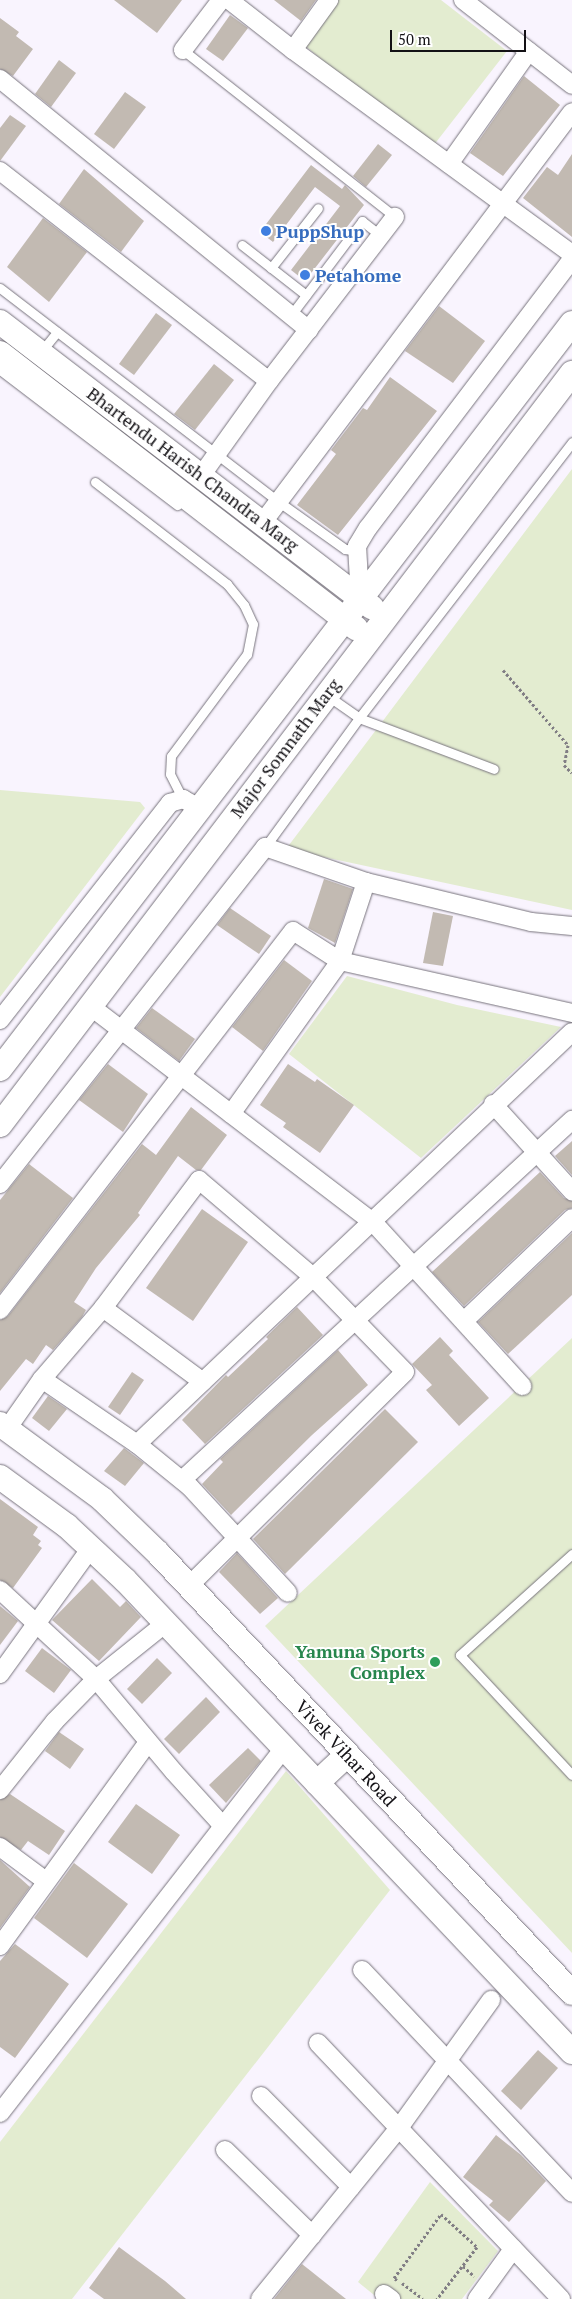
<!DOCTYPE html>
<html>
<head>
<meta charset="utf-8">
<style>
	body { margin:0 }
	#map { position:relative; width:572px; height:2299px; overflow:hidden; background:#f9f4fe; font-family:"PT Serif",serif }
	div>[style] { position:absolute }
	.green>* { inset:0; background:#e3ecd0 }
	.building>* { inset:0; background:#c2bab2 }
	.path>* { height:3px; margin-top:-1.5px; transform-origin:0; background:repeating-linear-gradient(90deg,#817e84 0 2.5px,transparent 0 5px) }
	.roads { filter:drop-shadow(0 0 1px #77737c) drop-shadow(0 0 1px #77737c) }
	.lane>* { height:9px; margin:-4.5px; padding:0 4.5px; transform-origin:4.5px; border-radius:4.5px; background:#fff }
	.street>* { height:18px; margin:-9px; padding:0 9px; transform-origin:9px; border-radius:9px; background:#fff }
	.secondary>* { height:24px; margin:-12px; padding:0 12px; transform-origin:12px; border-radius:12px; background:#fff }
	.dots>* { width:14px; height:14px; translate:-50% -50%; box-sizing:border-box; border:2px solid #fff; border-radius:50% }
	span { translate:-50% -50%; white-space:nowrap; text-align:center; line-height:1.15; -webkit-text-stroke:4px #fff; paint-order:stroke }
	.shop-label { font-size:18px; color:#366cbe; font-weight:700 }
	.left { translate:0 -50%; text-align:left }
	.street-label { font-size:18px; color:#131115 }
	.leisure-label { font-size:18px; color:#27864d; font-weight:700 }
	.right { translate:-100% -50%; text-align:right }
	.scale { position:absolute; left:390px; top:30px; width:136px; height:22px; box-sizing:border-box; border:2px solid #131115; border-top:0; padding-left:6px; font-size:15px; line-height:18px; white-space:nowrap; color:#131115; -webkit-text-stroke:4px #fff; paint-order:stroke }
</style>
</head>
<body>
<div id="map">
	<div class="green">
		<i style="clip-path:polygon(328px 0,441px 0,507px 51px,430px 150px,298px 40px)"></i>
		<i style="clip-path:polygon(572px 469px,572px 910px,286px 849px,379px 726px)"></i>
		<i style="clip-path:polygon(0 790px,140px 802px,145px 808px,0 997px)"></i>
		<i style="clip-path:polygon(347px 976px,457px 1005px,561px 1027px,421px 1158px,289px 1054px)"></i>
		<i style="clip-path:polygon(572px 1338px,572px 1953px,265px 1626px)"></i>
		<i style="clip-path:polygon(286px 1771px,390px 1890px,72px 2299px,0 2299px,0 2142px)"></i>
		<i style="clip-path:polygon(430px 2182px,498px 2251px,462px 2299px,379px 2299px,358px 2282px)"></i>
	</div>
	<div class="building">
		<i style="clip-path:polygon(114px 0,182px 0,157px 33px)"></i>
		<i style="clip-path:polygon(274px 0,316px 0,301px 21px)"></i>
		<i style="clip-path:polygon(230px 15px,248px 28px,223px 61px,206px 49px)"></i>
		<i style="clip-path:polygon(0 18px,19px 32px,16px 36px,33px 49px,13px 76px,0 69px)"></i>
		<i style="clip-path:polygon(59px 60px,76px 73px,51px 107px,35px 94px)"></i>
		<i style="clip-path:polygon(524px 76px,560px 105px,503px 176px,470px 153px)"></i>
		<i style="clip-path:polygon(125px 92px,146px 107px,114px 149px,94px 134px)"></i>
		<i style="clip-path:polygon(10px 115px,26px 126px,0 161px,0 128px)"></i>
		<i style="clip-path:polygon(378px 144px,392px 155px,366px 187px,353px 176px)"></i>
		<i style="clip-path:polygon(572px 154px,572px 237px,523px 198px,547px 167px,558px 175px)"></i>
		<i style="clip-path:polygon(311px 165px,342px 189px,345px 185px,364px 205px,305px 281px,291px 270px,340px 206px,315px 187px,273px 242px,260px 232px)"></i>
		<i style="clip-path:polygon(84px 169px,144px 221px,121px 252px,59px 204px)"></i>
		<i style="clip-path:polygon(43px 218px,87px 252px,49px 302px,7px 267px)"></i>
		<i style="clip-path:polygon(439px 306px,485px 341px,453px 383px,405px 351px)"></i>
		<i style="clip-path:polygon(156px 313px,172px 325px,134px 375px,119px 364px)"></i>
		<i style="clip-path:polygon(214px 364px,234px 380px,195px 430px,174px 414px)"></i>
		<i style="clip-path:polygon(390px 377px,437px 411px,338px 535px,297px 505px,336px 454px,331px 450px,363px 408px,367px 410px)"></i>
		<i style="clip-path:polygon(324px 879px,353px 889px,335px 943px,308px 928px)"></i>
		<i style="clip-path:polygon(230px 908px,271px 936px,259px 954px,217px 925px)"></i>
		<i style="clip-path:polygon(433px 912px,453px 916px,443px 966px,423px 963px)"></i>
		<i style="clip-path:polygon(284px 960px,312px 981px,263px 1051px,232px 1027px)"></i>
		<i style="clip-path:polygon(152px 1008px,195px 1039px,179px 1061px,136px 1028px)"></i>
		<i style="clip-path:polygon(108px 1064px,148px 1094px,123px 1132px,79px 1100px)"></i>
		<i style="clip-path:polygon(288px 1064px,315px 1082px,317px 1079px,354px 1105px,320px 1153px,283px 1127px,286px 1123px,260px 1105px)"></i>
		<i style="clip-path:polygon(191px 1107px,227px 1135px,201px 1170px,196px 1170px,178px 1156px,138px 1213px,140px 1215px,96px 1268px,74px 1302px,86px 1310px,82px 1317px,53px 1350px,46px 1345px,33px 1364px,26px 1359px,0 1391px,0 1320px,8px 1316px,142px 1144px,156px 1155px)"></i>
		<i style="clip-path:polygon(572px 1141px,572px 1175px,555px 1156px)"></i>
		<i style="clip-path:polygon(29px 1164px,73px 1198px,0 1293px,0 1200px)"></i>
		<i style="clip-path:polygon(540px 1172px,564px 1198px,572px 1201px,572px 1208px,565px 1210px,464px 1306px,432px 1272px)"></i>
		<i style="clip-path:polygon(202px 1209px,248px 1242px,193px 1321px,146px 1288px)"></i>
		<i style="clip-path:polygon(572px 1233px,572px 1295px,508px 1354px,478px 1322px)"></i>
		<i style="clip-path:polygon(297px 1307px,323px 1335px,205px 1444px,182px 1420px,226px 1375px,228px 1377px,268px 1339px,266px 1337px)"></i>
		<i style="clip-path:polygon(440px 1337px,453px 1351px,449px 1355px,489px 1398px,459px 1426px,426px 1390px,432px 1385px,412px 1364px)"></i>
		<i style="clip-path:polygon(338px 1350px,368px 1385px,312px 1435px,231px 1515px,202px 1484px,223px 1462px,220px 1459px)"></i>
		<i style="clip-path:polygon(132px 1372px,144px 1380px,120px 1415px,108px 1407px)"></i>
		<i style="clip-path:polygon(48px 1396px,67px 1409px,49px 1431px,32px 1418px)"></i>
		<i style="clip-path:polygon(385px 1409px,418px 1442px,285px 1574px,253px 1539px)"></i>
		<i style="clip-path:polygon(124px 1448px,144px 1463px,125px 1486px,104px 1471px)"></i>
		<i style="clip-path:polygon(0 1499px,38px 1527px,33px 1535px,41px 1541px,38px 1545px,42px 1548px,13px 1588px,0 1580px)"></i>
		<i style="clip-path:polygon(237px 1553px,278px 1598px,260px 1614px,219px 1572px)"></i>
		<i style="clip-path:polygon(92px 1579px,120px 1607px,126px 1601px,141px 1617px,99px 1661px,52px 1620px)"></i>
		<i style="clip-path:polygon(0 1606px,18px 1621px,0 1645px)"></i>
		<i style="clip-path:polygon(42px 1648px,71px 1670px,54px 1693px,25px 1671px)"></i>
		<i style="clip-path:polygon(157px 1658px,172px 1673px,142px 1704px,127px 1689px)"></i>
		<i style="clip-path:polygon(206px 1697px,220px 1712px,179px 1754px,164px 1739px)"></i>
		<i style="clip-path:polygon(59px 1732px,84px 1749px,70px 1769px,45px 1751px)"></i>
		<i style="clip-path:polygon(248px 1748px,261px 1761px,226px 1803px,209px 1785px)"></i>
		<i style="clip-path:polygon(10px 1794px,65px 1831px,49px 1855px,28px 1841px,21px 1850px,0 1837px,0 1800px)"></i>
		<i style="clip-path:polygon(136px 1804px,180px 1835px,152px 1874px,108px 1842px)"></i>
		<i style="clip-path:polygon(0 1860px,30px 1887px,0 1928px)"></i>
		<i style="clip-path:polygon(74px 1863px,128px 1904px,87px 1958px,34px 1918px)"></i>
		<i style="clip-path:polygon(15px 1944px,69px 1984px,15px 2058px,0 2047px,0 1961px)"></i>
		<i style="clip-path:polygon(538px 2050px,558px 2068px,521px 2110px,501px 2091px)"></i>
		<i style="clip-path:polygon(496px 2135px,521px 2155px,546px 2181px,509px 2222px,489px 2205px,493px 2201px,463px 2177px)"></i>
		<i style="clip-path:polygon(119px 2247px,165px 2281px,186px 2299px,104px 2299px,89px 2288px)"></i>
		<i style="clip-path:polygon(302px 2264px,346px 2299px,274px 2299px)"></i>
	</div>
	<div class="path">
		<i style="left:503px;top:670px;width:99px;rotate:49.1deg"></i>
		<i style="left:568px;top:745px;width:20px;rotate:101deg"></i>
		<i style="left:564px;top:765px;width:11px;rotate:45deg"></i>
		<i style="left:463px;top:2266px;width:15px;rotate:42deg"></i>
		<i style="left:397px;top:2280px;width:4px;rotate:-146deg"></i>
		<i style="left:394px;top:2278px;width:79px;rotate:-53.7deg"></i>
		<i style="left:441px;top:2214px;width:49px;rotate:42.5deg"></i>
		<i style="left:477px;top:2247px;width:66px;rotate:127.6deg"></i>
		<i style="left:402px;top:2283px;width:26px;rotate:37deg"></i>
	</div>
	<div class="roads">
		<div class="lane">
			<i style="left:183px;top:50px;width:270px;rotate:38.2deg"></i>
			<i style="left:242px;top:245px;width:81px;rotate:38deg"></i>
			<i style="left:271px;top:268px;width:76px;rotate:-51.9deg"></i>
			<i style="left:0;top:288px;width:352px;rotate:37.5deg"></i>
			<i style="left:279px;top:502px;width:81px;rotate:35.5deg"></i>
			<i style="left:345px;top:549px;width:12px;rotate:9deg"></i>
			<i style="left:291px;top:315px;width:118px;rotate:-52.9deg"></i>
			<i style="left:362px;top:221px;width:24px;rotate:38deg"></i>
			<i style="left:40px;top:353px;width:27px;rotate:-51deg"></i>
			<i style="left:0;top:370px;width:223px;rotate:37.3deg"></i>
			<i style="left:95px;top:482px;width:167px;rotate:37.7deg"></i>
			<i style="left:227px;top:584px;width:27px;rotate:51deg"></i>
			<i style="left:244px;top:605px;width:21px;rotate:65deg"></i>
			<i style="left:253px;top:624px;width:31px;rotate:101deg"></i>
			<i style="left:247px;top:654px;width:127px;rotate:126.7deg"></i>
			<i style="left:171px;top:756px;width:18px;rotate:93deg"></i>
			<i style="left:170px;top:774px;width:28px;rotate:63deg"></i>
			<i style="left:328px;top:696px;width:38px;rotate:35deg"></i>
			<i style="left:359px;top:718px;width:144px;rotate:20.7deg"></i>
			<i style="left:265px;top:847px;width:160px;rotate:-53.9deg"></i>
			<i style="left:359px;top:718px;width:349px;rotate:-52.3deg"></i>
			<i style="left:572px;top:1554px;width:151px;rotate:138deg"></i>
			<i style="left:460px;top:1655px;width:164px;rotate:47deg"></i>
		</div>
		<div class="street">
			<i style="left:229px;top:0;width:81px;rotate:38deg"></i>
			<i style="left:293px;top:50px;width:346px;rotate:36.2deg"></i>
			<i style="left:463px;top:0;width:138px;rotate:37.9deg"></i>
			<i style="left:183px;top:50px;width:63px;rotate:-52.8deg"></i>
			<i style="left:293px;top:50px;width:62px;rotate:-54.2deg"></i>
			<i style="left:0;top:79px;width:398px;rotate:39.1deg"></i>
			<i style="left:449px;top:164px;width:138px;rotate:-54.7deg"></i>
			<i style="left:0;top:171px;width:341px;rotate:38deg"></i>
			<i style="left:201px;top:476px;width:117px;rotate:-54.4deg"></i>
			<i style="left:269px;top:381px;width:207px;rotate:-52.5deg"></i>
			<i style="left:263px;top:522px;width:513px;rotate:-53deg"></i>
			<i style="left:360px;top:598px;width:52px;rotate:-93.3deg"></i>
			<i style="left:357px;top:546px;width:21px;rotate:-59deg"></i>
			<i style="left:368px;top:528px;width:338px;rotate:-52.8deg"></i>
			<i style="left:90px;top:1006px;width:356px;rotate:37.4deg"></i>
			<i style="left:373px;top:1222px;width:222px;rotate:47.7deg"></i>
			<i style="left:0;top:1020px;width:276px;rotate:-51.9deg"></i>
			<i style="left:170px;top:803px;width:14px;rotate:-17deg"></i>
			<i style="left:183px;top:799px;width:18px;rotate:29deg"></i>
			<i style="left:493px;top:1104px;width:118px;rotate:47.8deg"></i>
			<i style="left:231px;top:1114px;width:188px;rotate:-54.5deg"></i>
			<i style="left:340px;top:961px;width:83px;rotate:-71.8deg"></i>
			<i style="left:0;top:1184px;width:429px;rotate:-51.8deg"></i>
			<i style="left:265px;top:847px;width:107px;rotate:19.1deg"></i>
			<i style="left:366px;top:882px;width:170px;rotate:13.6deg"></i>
			<i style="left:531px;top:922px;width:41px;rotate:5.6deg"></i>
			<i style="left:103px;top:1308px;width:124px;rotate:36.5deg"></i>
			<i style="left:0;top:1310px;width:479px;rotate:-52.3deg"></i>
			<i style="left:293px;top:931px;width:56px;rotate:32.6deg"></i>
			<i style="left:340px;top:961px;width:238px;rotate:12.6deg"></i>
			<i style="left:464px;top:1321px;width:149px;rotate:-43.6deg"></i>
			<i style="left:42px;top:1379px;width:115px;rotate:34.4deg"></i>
			<i style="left:137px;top:1444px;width:68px;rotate:39.1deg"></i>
			<i style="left:190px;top:1487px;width:144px;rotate:47.2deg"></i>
			<i style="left:7px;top:1429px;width:61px;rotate:-55deg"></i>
			<i style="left:42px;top:1379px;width:94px;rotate:-49.3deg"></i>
			<i style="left:103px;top:1308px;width:160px;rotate:-53.1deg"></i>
			<i style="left:199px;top:1180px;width:150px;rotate:40.4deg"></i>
			<i style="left:313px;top:1277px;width:132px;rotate:45.9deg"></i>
			<i style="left:405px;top:1372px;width:304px;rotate:135.3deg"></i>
			<i style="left:137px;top:1444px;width:599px;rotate:-43.44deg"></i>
			<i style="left:182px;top:1480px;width:531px;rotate:-42.71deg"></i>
			<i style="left:0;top:1590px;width:131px;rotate:42.8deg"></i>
			<i style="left:96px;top:1679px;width:121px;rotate:50deg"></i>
			<i style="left:174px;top:1772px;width:73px;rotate:47.8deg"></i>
			<i style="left:0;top:1674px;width:155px;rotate:-54.2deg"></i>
			<i style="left:0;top:1790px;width:88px;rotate:-51.4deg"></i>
			<i style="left:55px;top:1721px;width:59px;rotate:-45.7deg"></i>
			<i style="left:96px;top:1679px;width:90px;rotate:-38.7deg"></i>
			<i style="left:0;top:1847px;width:57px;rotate:36.5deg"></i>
			<i style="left:0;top:1946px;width:252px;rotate:-54deg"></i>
			<i style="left:362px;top:1970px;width:306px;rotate:46.7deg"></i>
			<i style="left:318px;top:2043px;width:353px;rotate:46.5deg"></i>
			<i style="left:261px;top:2096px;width:128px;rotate:45.3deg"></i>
			<i style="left:0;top:2113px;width:462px;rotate:-52.1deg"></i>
			<i style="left:225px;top:2150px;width:122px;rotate:44.3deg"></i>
			<i style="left:384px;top:2294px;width:9px;rotate:36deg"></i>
			<i style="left:260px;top:2299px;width:220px;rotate:-50.9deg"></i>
			<i style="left:399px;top:2128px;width:158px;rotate:-54.3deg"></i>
			<i style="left:477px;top:2299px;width:62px;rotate:-54.2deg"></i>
		</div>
		<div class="secondary">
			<i style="left:0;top:322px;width:469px;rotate:37.5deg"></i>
			<i style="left:0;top:353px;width:450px;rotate:37.7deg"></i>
			<i style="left:0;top:1069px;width:940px;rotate:-52.52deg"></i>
			<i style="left:0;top:1125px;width:945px;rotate:-52.74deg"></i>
			<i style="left:0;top:1424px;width:127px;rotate:36.3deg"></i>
			<i style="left:102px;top:1499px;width:78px;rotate:44deg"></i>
			<i style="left:158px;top:1553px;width:604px;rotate:46.74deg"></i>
			<i style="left:0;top:1477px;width:83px;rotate:36.2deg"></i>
			<i style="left:67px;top:1526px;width:79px;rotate:43deg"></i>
			<i style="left:125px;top:1580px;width:650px;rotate:46.56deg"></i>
			<i style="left:317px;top:1783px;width:42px;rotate:-43.1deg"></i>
		</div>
	</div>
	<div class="dots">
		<i style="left:266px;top:231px;background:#3f7fe0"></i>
		<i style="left:305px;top:275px;background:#3f7fe0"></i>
		<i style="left:435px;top:1662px;background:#2e9e5b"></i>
	</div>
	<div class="shop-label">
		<span class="left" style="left:276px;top:231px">PuppShup</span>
		<span class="left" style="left:315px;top:275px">Petahome</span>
	</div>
	<div class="street-label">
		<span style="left:193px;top:469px;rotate:37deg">Bhartendu Harish Chandra Marg</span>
		<span style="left:285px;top:748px;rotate:-53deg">Major Somnath Marg</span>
		<span style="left:346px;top:1753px;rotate:47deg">Vivek Vihar Road</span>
	</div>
	<div class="leisure-label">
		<span class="right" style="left:425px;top:1662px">Yamuna Sports<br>Complex</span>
	</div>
	<div class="scale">50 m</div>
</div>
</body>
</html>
